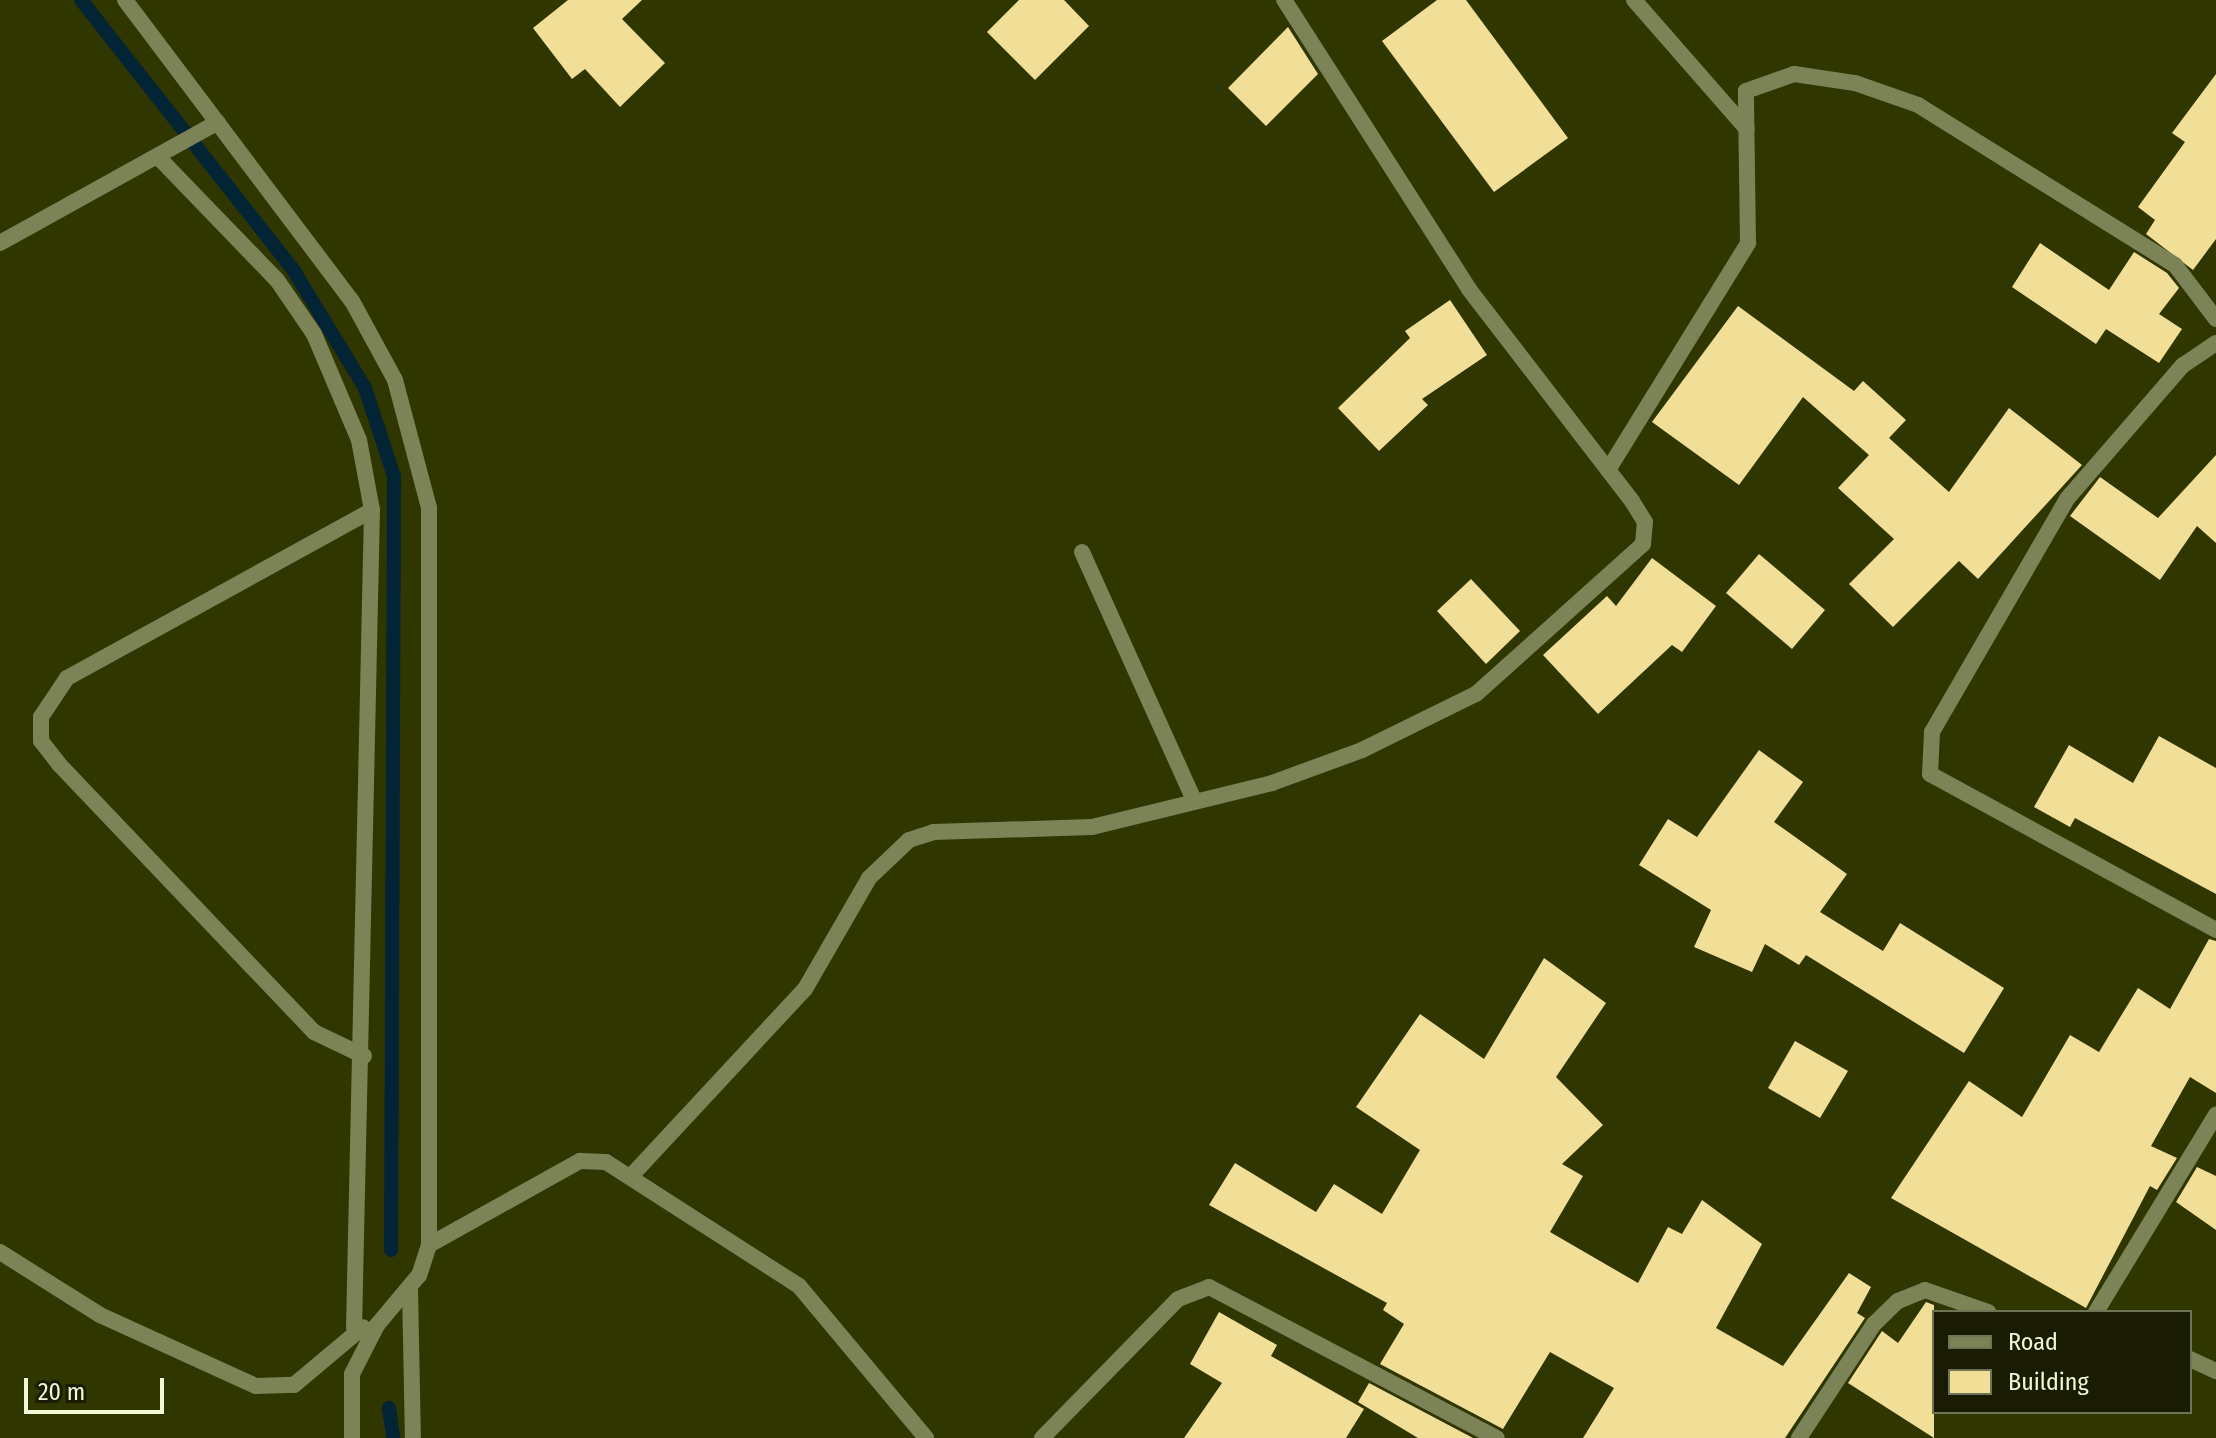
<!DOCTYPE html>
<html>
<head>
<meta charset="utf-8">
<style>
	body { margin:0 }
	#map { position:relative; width:2216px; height:1438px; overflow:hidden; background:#303600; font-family:"Fira Sans Condensed",sans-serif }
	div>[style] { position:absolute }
	.stream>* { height:14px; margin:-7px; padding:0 7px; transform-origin:7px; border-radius:7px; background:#022435 }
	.building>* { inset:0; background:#f1df98 }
	.service>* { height:16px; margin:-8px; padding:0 8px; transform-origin:8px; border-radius:8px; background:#7c8356 }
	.minor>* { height:16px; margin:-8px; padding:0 8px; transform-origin:8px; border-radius:8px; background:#7c8356 }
	.tertiary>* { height:16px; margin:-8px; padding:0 8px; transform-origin:8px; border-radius:8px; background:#7c8356 }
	span { translate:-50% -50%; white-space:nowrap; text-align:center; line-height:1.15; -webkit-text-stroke:8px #191c02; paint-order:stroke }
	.legend { position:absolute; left:1932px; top:1310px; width:260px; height:104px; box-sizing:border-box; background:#191c02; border:2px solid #707456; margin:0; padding:10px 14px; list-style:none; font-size:24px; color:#f2f8d5 }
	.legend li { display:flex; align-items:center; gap:16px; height:40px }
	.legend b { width:40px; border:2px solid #707456 }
	.scale { position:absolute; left:24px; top:1378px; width:140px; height:36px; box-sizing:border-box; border:4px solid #f2f8d5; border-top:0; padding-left:10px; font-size:24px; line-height:28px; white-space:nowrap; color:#f2f8d5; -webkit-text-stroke:6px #191c02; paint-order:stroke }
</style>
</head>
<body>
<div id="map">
	<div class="stream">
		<i style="left:81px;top:0;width:345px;rotate:51.8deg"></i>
		<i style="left:294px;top:271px;width:137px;rotate:58.7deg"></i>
		<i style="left:365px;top:388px;width:93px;rotate:71.8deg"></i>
		<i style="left:394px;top:476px;width:774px;rotate:90.22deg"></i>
		<i style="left:389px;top:1408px;width:30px;rotate:82deg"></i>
	</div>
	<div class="building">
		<i style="clip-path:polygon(568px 0,642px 0,622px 19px,665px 63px,620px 107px,585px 69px,572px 79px,533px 28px)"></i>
		<i style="clip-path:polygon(1019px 0,1064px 0,1089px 26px,1035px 80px,987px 32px)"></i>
		<i style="clip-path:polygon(1437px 0,1466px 0,1568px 138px,1494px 192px,1382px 41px)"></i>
		<i style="clip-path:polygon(1288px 27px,1318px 74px,1266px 126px,1228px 88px)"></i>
		<i style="clip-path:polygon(2216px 74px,2216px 239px,2193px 270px,2146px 234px,2155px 220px,2138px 207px,2185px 142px,2172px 133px)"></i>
		<i style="clip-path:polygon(2040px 243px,2109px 290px,2134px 252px,2167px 273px,2179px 288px,2159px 314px,2182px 329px,2159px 363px,2106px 329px,2096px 344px,2012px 287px)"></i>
		<i style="clip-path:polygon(1450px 300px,1487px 355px,1422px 399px,1428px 405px,1379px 451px,1338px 408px,1410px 338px,1405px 331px)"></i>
		<i style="clip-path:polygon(1738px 306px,1854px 391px,1863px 381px,1906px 420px,1889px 438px,1949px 492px,2009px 408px,2082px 465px,1978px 579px,1959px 561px,1893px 627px,1849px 584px,1894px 539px,1838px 488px,1869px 455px,1803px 397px,1739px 485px,1652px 422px)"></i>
		<i style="clip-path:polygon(2216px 455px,2216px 543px,2197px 526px,2160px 580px,2070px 516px,2100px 477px,2158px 518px)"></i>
		<i style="clip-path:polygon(1759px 554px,1825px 610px,1792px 649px,1726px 593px)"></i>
		<i style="clip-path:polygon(1652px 558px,1716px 606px,1682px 652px,1672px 645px,1598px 714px,1543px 655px,1607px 596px,1616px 606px)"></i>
		<i style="clip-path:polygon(1471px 579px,1520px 631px,1486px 664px,1437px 611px)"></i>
		<i style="clip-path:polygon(2159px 736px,2216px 768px,2216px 894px,2075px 818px,2070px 827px,2034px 807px,2069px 745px,2133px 783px)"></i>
		<i style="clip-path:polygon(1759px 750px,1803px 782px,1774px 822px,1847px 874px,1820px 912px,1883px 951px,1900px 923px,2004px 988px,1964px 1053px,1806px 955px,1799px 965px,1765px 944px,1752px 972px,1694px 947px,1711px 910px,1639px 865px,1668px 819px,1697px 837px)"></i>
		<i style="clip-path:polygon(2209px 939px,2216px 941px,2216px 1093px,2190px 1077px,2151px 1146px,2177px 1158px,2157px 1190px,2150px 1186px,2086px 1308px,1891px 1198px,1969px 1081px,2022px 1117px,2070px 1035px,2099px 1052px,2138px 988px,2170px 1009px)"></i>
		<i style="clip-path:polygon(1544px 958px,1606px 1003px,1556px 1077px,1603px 1125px,1562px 1164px,1583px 1176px,1550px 1232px,1638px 1283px,1668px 1227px,1682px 1234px,1702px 1200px,1762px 1244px,1716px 1328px,1783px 1366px,1849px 1273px,1871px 1287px,1857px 1313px,1865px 1318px,1785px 1438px,1583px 1438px,1614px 1388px,1550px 1352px,1503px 1429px,1380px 1364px,1404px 1324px,1383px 1310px,1387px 1303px,1209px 1205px,1235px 1163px,1316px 1212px,1334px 1184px,1382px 1214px,1420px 1150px,1356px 1107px,1420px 1014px,1484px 1059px)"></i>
		<i style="clip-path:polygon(1795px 1041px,1848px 1071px,1820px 1118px,1768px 1088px)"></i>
		<i style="clip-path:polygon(2197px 1167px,2216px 1176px,2216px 1230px,2176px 1202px)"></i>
		<i style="clip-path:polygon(1926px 1302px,1934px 1305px,1934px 1438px,1848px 1383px,1882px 1331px,1898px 1343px)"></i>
		<i style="clip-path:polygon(1219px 1312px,1277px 1345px,1271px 1356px,1364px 1409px,1346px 1438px,1184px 1438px,1222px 1383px,1190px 1364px)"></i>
		<i style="clip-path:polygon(1369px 1383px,1473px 1438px,1418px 1438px,1358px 1402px)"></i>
	</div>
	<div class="service">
		<i style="left:1082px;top:552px;width:274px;rotate:65.7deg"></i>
	</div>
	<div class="minor">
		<i style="left:1634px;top:0;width:171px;rotate:48.8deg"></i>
		<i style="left:160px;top:159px;width:168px;rotate:46deg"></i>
		<i style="left:277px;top:280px;width:65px;rotate:55.6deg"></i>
		<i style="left:314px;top:334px;width:115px;rotate:67deg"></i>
		<i style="left:359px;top:440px;width:71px;rotate:79.5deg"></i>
		<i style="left:372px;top:510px;width:818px;rotate:91.26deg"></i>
		<i style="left:0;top:243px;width:249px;rotate:-29deg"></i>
		<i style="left:2216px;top:343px;width:40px;rotate:146deg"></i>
		<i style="left:2183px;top:365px;width:177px;rotate:130.9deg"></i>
		<i style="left:2067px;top:499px;width:269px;rotate:120.1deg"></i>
		<i style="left:1932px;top:732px;width:42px;rotate:92.7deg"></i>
		<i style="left:1930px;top:774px;width:326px;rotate:28.6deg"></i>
		<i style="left:1608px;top:470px;width:267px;rotate:-58.3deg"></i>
		<i style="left:1748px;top:243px;width:152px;rotate:-90.8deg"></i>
		<i style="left:1746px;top:91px;width:51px;rotate:-19.5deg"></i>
		<i style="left:1794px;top:74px;width:62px;rotate:8.4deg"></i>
		<i style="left:1855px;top:83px;width:67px;rotate:19.2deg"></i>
		<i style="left:1918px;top:105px;width:303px;rotate:31.9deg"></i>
		<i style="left:2175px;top:265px;width:68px;rotate:52.8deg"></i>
		<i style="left:364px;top:1056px;width:55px;rotate:-154.4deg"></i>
		<i style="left:314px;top:1032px;width:370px;rotate:-133.6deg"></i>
		<i style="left:59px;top:764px;width:29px;rotate:-128deg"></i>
		<i style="left:41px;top:741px;width:24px;rotate:-90deg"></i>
		<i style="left:41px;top:717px;width:47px;rotate:-56.3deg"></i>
		<i style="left:67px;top:678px;width:348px;rotate:-28.8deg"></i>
		<i style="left:632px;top:1175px;width:254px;rotate:-47.1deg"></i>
		<i style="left:805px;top:989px;width:128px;rotate:-60deg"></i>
		<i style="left:869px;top:878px;width:55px;rotate:-43.5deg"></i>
		<i style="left:909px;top:840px;width:25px;rotate:-18deg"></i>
		<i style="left:933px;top:832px;width:159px;rotate:-1.8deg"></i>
		<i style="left:1092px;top:827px;width:185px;rotate:-13.7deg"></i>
		<i style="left:1272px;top:783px;width:96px;rotate:-20.1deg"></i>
		<i style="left:1362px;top:750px;width:127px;rotate:-26.2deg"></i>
		<i style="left:1476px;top:694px;width:224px;rotate:-41.9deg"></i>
		<i style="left:1643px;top:544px;width:22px;rotate:-85deg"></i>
		<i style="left:1645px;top:522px;width:25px;rotate:-122deg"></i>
		<i style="left:1632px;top:501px;width:267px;rotate:-127.6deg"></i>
		<i style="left:1469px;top:289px;width:343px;rotate:-122.6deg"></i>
		<i style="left:429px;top:1245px;width:173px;rotate:-29.1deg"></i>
		<i style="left:580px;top:1161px;width:26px;rotate:2deg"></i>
		<i style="left:606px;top:1162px;width:229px;rotate:32.7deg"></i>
		<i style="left:799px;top:1286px;width:198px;rotate:50.1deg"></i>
		<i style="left:0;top:1252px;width:118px;rotate:32.2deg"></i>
		<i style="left:100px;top:1315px;width:171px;rotate:24.5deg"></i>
		<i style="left:256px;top:1386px;width:38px;rotate:-2deg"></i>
		<i style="left:294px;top:1385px;width:90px;rotate:-40deg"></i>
		<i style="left:410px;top:1287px;width:151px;rotate:88.9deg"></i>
		<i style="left:2096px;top:1312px;width:231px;rotate:-58.7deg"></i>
		<i style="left:2190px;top:1359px;width:29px;rotate:25deg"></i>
		<i style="left:1042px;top:1438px;width:194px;rotate:-45.6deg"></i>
		<i style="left:1178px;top:1299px;width:33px;rotate:-21deg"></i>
		<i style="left:1209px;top:1287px;width:325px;rotate:27.7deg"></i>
		<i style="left:1799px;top:1438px;width:136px;rotate:-56.7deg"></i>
		<i style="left:1874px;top:1324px;width:33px;rotate:-44deg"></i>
		<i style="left:1898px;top:1301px;width:29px;rotate:-22deg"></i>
		<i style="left:1925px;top:1290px;width:67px;rotate:19.2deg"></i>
	</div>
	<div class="tertiary">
		<i style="left:125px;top:0;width:377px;rotate:53deg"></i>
		<i style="left:352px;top:301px;width:90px;rotate:61.4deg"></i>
		<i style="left:395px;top:380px;width:132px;rotate:75.1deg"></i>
		<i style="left:429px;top:508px;width:737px;rotate:90deg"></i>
		<i style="left:429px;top:1245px;width:32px;rotate:108deg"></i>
		<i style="left:419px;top:1275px;width:65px;rotate:130deg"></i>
		<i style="left:377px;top:1325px;width:55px;rotate:117deg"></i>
		<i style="left:352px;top:1374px;width:64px;rotate:90deg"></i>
	</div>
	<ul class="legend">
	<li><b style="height:10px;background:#7c8356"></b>Road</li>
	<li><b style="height:22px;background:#f1df98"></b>Building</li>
	</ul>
	<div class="scale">20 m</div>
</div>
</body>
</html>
